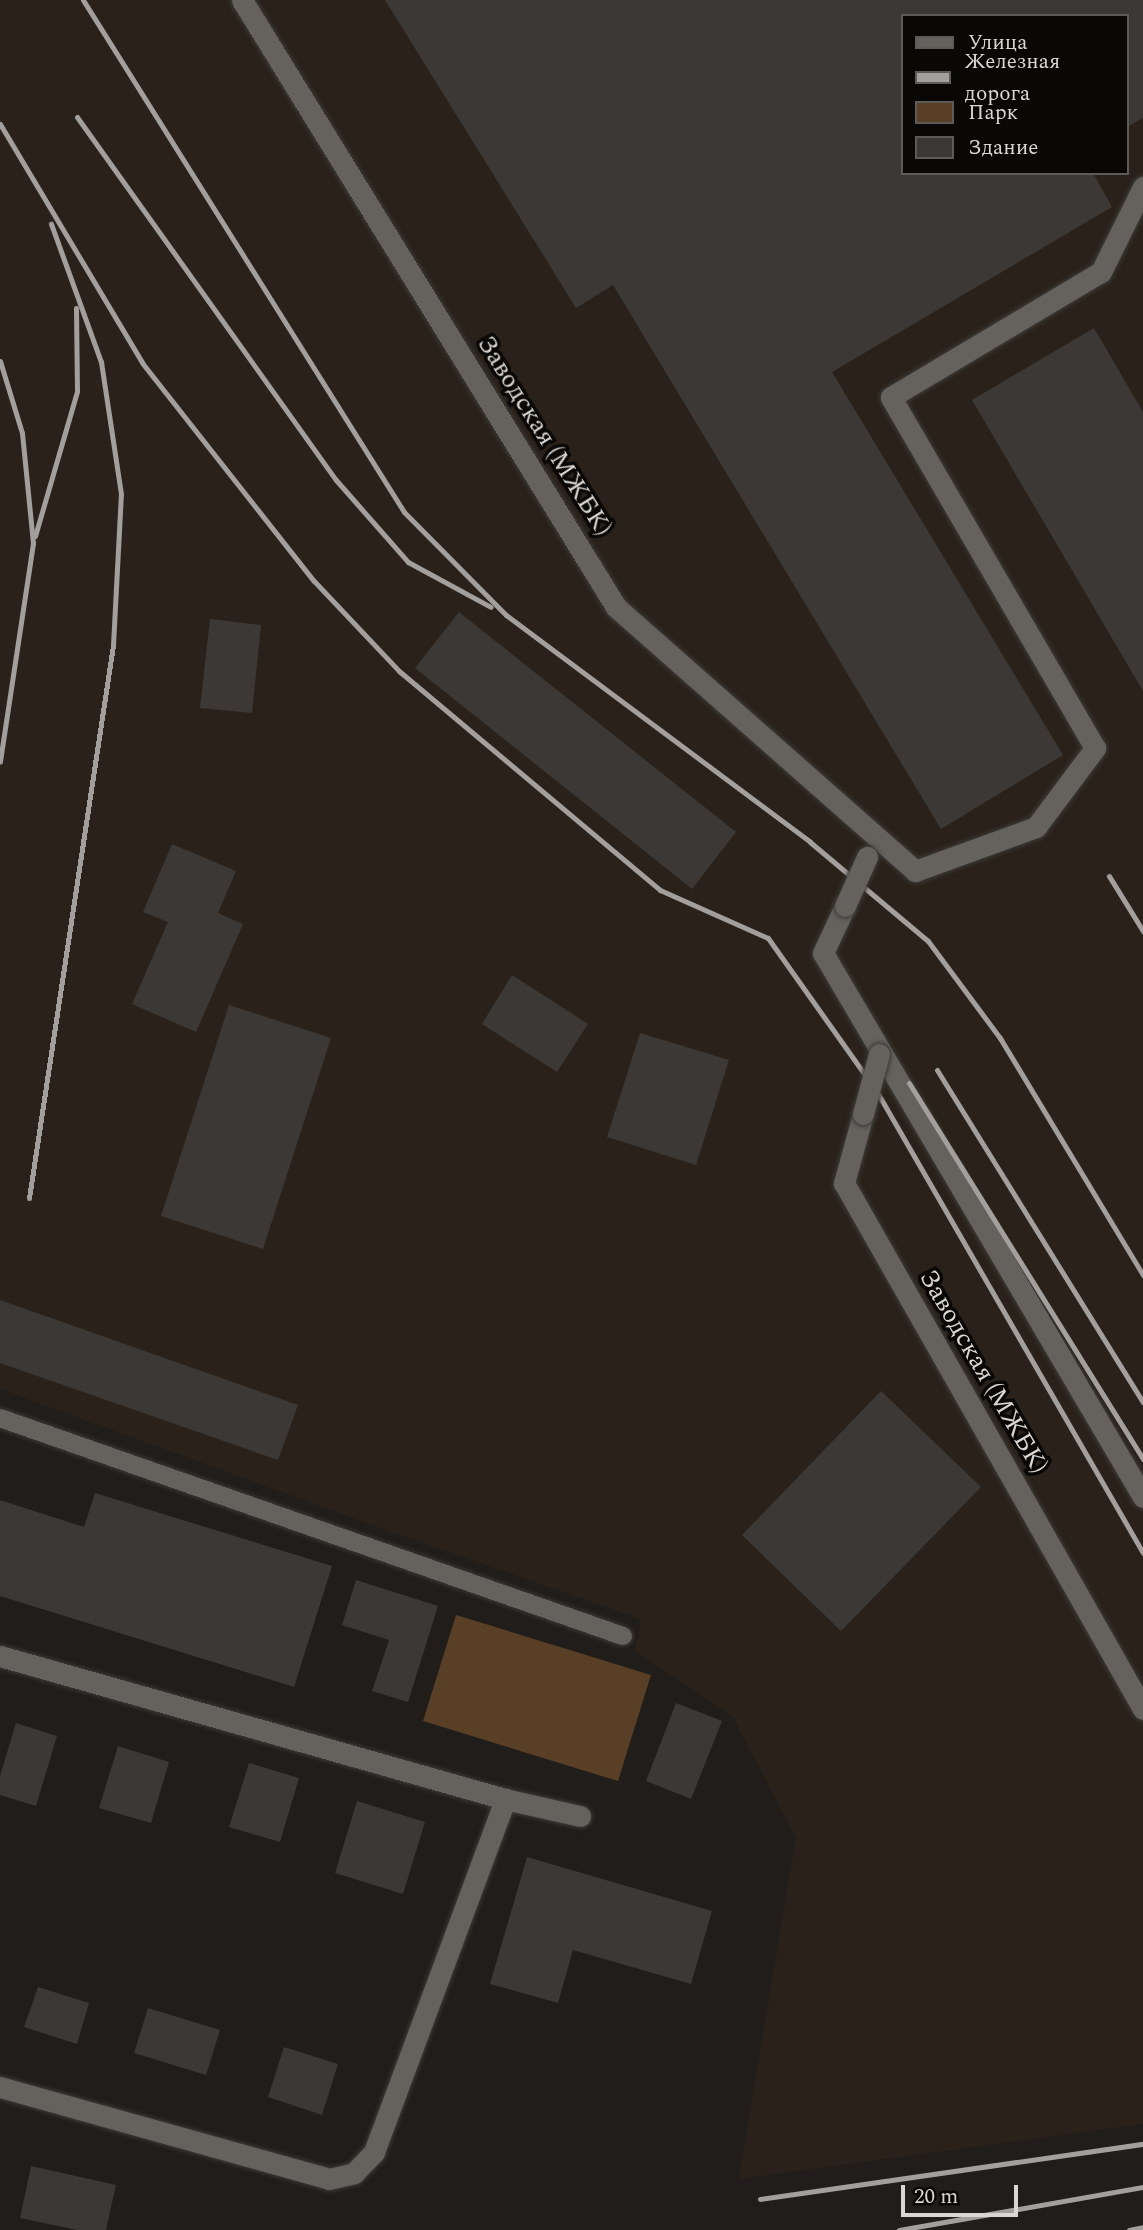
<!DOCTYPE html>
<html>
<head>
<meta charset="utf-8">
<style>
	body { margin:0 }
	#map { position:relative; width:1143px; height:2230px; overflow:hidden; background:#211d1a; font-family:Spectral,serif }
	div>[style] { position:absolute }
	.built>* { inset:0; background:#2a221a }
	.green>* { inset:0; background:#593f25 }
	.building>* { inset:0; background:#3c3835 }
	.roads { filter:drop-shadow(0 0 2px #3c3a37) drop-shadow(0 0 2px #3c3a37) }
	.lane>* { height:18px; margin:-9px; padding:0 9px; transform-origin:9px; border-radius:9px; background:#65615d }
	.street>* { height:21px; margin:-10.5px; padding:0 10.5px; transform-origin:10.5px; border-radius:10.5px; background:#65615d }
	.secondary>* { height:21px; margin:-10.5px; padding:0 10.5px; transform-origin:10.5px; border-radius:10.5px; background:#65615d }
	.rail>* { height:5px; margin:-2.5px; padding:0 2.5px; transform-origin:2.5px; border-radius:2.5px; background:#a29f9c }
	.bridges { filter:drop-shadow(0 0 2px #3c3a37) drop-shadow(0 0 2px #3c3a37) }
	.secondary-bridge>* { height:21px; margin:-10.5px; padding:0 10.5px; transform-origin:10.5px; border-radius:10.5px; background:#65615d }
	span { translate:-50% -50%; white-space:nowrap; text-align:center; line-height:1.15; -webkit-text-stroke:7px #090807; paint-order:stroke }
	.street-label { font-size:26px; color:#d9d7d4 }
	.legend { position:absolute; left:901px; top:14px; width:228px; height:161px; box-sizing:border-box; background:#090807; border:2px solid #5c5b59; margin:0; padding:9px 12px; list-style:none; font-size:21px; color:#d9d7d4 }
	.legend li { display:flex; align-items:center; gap:14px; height:35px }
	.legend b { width:35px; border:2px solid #5c5b59 }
	.scale { position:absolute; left:901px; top:2185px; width:117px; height:32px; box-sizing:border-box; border:4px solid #d9d7d4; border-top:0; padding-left:9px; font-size:21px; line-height:24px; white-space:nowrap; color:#d9d7d4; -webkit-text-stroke:5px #090807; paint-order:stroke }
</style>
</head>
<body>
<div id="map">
	<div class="built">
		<i style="clip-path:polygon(evenodd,0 0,1143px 0,1143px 2124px,739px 2179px,796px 1838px,733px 1717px,635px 1651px,641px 1619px,383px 1529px,0 1389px,0 0,903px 16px,1127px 16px,1127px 173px,903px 173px,903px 16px)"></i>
	</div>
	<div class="green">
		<i style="clip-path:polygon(456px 1615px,651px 1675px,618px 1781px,423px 1721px)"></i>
	</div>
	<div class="building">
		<i style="clip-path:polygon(385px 0,1143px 0,1143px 118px,1127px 127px,1127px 16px,903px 16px,903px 173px,1093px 173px,1112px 207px,832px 372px,1063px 755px,941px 829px,613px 285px,576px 308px)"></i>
		<i style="clip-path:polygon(1094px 328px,1143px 412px,1143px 691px,972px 400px)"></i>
		<i style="clip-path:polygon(459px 612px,736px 832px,692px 889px,415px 668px)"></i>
		<i style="clip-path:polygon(210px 619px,261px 625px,252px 713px,200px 708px)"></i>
		<i style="clip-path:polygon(172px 844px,236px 871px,218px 913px,243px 924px,196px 1032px,132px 1004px,168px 922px,143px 912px)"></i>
		<i style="clip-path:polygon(512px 975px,588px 1024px,557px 1072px,482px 1024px)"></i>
		<i style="clip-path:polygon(229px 1005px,331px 1038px,263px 1249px,161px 1216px)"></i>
		<i style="clip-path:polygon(640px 1033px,729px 1060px,696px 1165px,607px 1137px)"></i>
		<i style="clip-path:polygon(0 1300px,298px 1405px,278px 1460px,0 1363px)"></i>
		<i style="clip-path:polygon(881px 1391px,981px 1487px,841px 1631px,742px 1535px)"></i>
		<i style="clip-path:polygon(95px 1493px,332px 1566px,294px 1687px,0 1596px,0 1500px,84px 1527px)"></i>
		<i style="clip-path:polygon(356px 1580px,438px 1606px,408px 1702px,372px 1691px,389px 1640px,342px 1625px)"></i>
		<i style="clip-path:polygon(676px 1703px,722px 1721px,691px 1799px,646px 1781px)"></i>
		<i style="clip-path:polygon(16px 1723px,57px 1736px,36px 1806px,0 1795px,0 1776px)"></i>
		<i style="clip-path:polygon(118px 1746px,169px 1762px,151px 1823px,99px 1808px)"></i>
		<i style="clip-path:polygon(249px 1763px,299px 1778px,280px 1842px,229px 1827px)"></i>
		<i style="clip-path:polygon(357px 1801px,425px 1822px,403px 1894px,335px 1873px)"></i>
		<i style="clip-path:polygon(527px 1857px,712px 1911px,691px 1984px,573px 1950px,558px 2003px,490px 1984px)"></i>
		<i style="clip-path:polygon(38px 1987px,89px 2003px,77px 2044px,24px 2027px)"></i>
		<i style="clip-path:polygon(148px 2008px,220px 2030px,206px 2075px,134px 2053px)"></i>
		<i style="clip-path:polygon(284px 2047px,338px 2064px,322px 2115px,268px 2097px)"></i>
		<i style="clip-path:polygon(31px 2166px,116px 2185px,106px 2230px,77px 2230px,20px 2218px)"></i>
	</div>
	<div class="roads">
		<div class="lane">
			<i style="left:0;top:1418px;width:660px;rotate:19.29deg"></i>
		</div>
		<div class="street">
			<i style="left:0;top:1656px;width:525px;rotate:15.81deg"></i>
			<i style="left:505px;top:1799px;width:77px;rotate:12.8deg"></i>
			<i style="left:0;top:2087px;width:342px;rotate:15.6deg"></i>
			<i style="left:329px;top:2179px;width:26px;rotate:-13deg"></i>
			<i style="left:354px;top:2173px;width:29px;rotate:-46deg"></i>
			<i style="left:374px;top:2152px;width:377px;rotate:-69.6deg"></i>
		</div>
		<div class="secondary">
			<i style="left:242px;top:0;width:713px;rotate:58.36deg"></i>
			<i style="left:616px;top:607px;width:399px;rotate:41.4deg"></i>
			<i style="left:915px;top:871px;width:129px;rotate:-20deg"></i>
			<i style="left:1036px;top:827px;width:99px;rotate:-53.2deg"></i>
			<i style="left:1095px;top:748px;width:406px;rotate:-120.2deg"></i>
			<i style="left:891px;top:397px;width:244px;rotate:-30.8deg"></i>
			<i style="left:1101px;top:272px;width:95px;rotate:-63.7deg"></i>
			<i style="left:845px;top:906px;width:52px;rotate:115.1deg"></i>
			<i style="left:823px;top:953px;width:631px;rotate:59.53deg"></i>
			<i style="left:863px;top:1114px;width:72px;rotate:105.4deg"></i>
			<i style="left:844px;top:1183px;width:605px;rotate:60.38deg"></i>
		</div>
	</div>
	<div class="rail">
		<i style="left:83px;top:0;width:604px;rotate:57.91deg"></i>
		<i style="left:404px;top:512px;width:145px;rotate:45.3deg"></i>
		<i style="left:506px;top:615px;width:379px;rotate:36.7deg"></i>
		<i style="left:810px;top:842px;width:154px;rotate:40deg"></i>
		<i style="left:928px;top:941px;width:121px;rotate:53.4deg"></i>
		<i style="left:1000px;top:1038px;width:277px;rotate:58.9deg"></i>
		<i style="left:77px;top:117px;width:446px;rotate:54.5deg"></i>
		<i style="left:336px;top:480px;width:109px;rotate:48.7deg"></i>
		<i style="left:408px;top:562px;width:94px;rotate:28.5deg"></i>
		<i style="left:0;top:124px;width:279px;rotate:59.2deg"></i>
		<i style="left:143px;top:364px;width:276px;rotate:51.8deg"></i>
		<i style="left:314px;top:581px;width:124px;rotate:46.6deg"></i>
		<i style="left:399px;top:671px;width:341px;rotate:40deg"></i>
		<i style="left:660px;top:890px;width:118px;rotate:24deg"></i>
		<i style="left:768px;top:938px;width:189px;rotate:54.7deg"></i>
		<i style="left:877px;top:1092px;width:532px;rotate:60.01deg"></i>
		<i style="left:0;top:361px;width:75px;rotate:73deg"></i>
		<i style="left:22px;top:433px;width:111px;rotate:84.3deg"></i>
		<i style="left:33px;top:543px;width:221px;rotate:98.6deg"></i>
		<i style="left:35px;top:536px;width:151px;rotate:-73.8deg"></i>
		<i style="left:77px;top:391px;width:83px;rotate:-90.7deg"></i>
		<i style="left:1109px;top:876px;width:65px;rotate:58.3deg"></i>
		<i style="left:937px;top:1070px;width:391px;rotate:58.2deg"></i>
		<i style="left:909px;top:1083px;width:443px;rotate:58.1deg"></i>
		<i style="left:29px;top:1198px;width:559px;rotate:-81.36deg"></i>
		<i style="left:113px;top:645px;width:151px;rotate:-87deg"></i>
		<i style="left:121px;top:494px;width:134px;rotate:-98.6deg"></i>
		<i style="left:101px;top:362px;width:147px;rotate:-109.9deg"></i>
		<i style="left:760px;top:2199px;width:387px;rotate:-8.2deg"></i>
		<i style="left:899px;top:2230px;width:248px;rotate:-10deg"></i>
		<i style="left:1129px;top:2230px;width:14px;rotate:-12deg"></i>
	</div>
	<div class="bridges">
		<div class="secondary-bridge">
			<i style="left:845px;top:906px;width:54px;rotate:-65.8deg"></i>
			<i style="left:863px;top:1114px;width:62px;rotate:-75.1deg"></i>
		</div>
	</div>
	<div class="street-label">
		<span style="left:544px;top:436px;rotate:58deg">Заводская (МЖБК)</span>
		<span style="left:983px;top:1372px;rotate:60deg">Заводская (МЖБК)</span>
	</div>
	<ul class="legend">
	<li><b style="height:9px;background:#65615d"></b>Улица</li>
	<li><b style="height:9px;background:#a29f9c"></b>Железная дорога</li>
	<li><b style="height:19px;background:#593f25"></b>Парк</li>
	<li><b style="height:19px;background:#3c3835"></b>Здание</li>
	</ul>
	<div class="scale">20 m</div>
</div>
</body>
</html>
